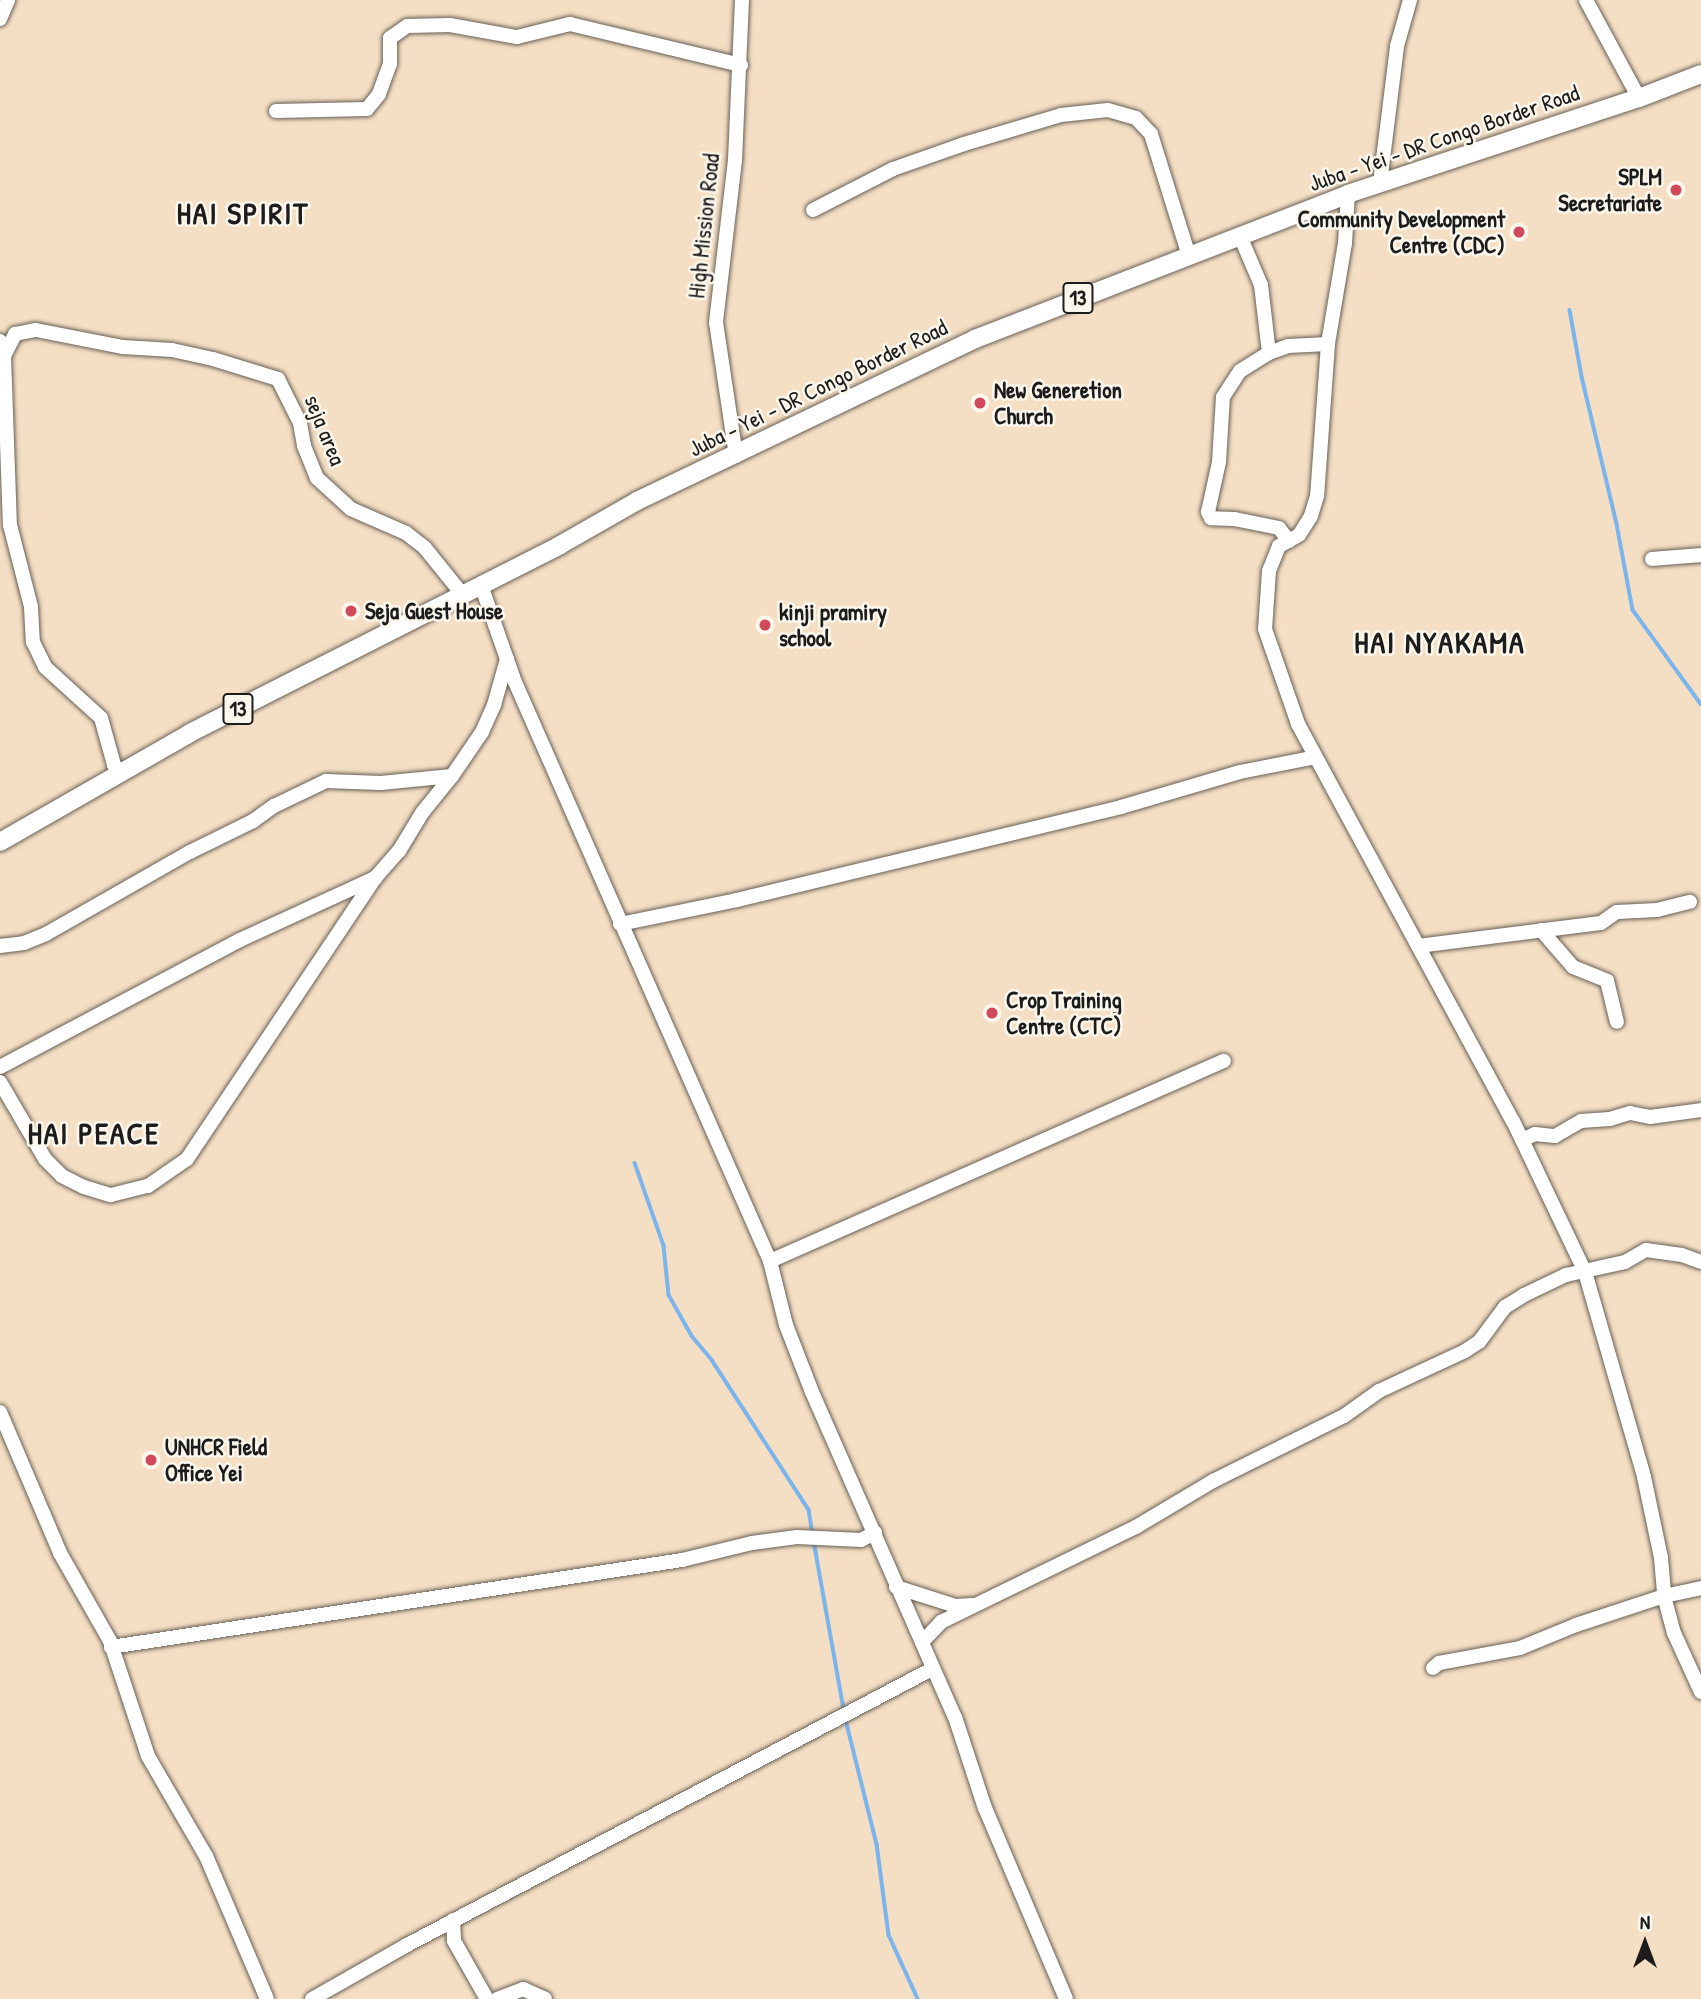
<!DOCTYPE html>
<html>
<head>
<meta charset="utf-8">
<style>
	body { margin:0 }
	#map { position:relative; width:1701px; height:1999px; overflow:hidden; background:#f5dfc4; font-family:"Patrick Hand",sans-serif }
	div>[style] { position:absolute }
	.stream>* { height:3.5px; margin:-1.75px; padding:0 1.75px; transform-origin:1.75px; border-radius:1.75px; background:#7cb4ec }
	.roads { filter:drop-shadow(0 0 2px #686057) drop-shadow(0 0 2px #686057) }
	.minor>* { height:14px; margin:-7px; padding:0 7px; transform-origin:7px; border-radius:7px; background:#fff }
	.major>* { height:18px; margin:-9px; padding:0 9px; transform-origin:9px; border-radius:9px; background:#fff }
	.dots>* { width:19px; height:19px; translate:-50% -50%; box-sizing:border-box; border:4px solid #fbf7ec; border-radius:50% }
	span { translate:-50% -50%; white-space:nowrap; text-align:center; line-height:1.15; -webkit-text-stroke:5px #fbf7ec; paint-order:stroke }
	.shield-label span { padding:2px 5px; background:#fbf7ec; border:2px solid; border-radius:5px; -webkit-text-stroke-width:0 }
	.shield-label { font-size:21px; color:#1c1c1c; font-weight:700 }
	.street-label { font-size:23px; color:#1c1c1c }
	.poi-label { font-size:23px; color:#1c1c1c; font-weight:700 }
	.right { translate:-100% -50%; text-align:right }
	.left { translate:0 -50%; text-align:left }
	.district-label { font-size:30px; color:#1c1c1c; font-weight:700; letter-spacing:2px }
	.north { position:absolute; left:1610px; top:1908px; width:70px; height:70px; -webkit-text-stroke:5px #fbf7ec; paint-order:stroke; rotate:0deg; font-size:19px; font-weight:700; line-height:28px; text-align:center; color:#1c1c1c }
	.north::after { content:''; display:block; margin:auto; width:24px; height:32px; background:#1c1c1c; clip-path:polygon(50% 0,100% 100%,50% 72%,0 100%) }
</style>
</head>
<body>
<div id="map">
	<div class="stream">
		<i style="left:1570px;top:310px;width:68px;rotate:79.8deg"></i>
		<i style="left:1582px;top:377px;width:151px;rotate:76.6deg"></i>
		<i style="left:1617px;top:524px;width:87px;rotate:79.5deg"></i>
		<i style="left:1633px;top:610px;width:116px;rotate:54.1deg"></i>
		<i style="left:635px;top:1163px;width:88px;rotate:70.7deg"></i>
		<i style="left:664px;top:1246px;width:49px;rotate:84.2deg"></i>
		<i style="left:669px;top:1295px;width:47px;rotate:60.7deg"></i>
		<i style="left:692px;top:1336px;width:31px;rotate:50deg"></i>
		<i style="left:712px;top:1360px;width:179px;rotate:57.1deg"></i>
		<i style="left:809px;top:1510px;width:24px;rotate:81deg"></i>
		<i style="left:814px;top:1541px;width:171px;rotate:79.9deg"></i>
		<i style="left:846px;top:1720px;width:128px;rotate:76deg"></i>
		<i style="left:877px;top:1844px;width:92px;rotate:82.5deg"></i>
		<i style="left:889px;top:1935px;width:70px;rotate:65.6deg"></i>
	</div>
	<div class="roads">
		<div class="minor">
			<i style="left:1586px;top:0;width:111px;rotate:61.6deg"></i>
			<i style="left:0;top:19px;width:21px;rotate:-67deg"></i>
			<i style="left:276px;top:111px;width:91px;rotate:-1.3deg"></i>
			<i style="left:367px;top:109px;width:19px;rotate:-51deg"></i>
			<i style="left:379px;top:94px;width:32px;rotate:-70deg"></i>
			<i style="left:390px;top:64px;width:26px;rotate:-90deg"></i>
			<i style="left:390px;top:38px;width:21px;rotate:-35deg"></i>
			<i style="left:407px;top:26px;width:43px;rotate:-1.3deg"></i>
			<i style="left:450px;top:25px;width:68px;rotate:10.2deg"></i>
			<i style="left:517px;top:37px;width:55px;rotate:-13.8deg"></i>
			<i style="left:570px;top:24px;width:176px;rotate:13.5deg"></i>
			<i style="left:1380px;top:183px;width:138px;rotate:-82.9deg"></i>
			<i style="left:1397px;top:46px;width:48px;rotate:-74.2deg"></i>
			<i style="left:1348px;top:194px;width:49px;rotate:93.5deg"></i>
			<i style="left:1345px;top:243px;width:102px;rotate:99.6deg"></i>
			<i style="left:1328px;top:344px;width:152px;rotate:94.1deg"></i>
			<i style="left:1317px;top:496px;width:21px;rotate:107deg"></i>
			<i style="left:1311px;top:516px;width:22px;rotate:122deg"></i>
			<i style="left:1299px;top:535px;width:23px;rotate:151deg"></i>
			<i style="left:1279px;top:546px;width:27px;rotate:112deg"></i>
			<i style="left:1269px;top:571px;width:58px;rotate:93.9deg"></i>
			<i style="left:1265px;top:629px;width:101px;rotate:70.8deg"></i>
			<i style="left:1298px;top:724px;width:451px;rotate:61.6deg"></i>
			<i style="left:1513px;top:1121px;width:167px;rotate:64.5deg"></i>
			<i style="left:1585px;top:1272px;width:213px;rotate:73.9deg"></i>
			<i style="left:1644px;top:1477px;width:83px;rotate:78.1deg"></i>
			<i style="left:1661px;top:1558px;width:38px;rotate:85deg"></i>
			<i style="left:1664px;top:1596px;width:38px;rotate:75deg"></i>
			<i style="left:1674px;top:1633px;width:65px;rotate:65.4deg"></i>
			<i style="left:813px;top:210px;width:90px;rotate:-27.1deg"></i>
			<i style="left:893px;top:169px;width:75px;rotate:-19.4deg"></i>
			<i style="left:964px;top:144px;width:101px;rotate:-16.6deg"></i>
			<i style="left:1061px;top:115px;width:47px;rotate:-6.1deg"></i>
			<i style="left:1108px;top:110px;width:29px;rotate:16deg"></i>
			<i style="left:1136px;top:118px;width:22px;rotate:47deg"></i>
			<i style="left:1151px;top:134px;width:128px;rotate:72.7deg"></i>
			<i style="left:1240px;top:236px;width:53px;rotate:66.8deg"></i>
			<i style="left:1261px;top:285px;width:68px;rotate:83.3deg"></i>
			<i style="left:0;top:341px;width:16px;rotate:75deg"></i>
			<i style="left:4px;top:356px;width:169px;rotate:88deg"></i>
			<i style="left:10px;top:525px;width:85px;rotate:75.6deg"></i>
			<i style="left:31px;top:607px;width:35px;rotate:87deg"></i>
			<i style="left:33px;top:642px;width:28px;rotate:64deg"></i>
			<i style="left:45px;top:667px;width:76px;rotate:42.3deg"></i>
			<i style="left:101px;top:718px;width:49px;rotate:74.5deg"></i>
			<i style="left:114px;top:765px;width:11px;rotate:49deg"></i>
			<i style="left:4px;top:356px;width:25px;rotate:-63deg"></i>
			<i style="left:15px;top:334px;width:21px;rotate:-11deg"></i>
			<i style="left:36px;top:330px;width:89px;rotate:11.1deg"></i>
			<i style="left:123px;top:347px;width:49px;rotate:3.5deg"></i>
			<i style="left:172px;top:350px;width:42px;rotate:12.4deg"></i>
			<i style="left:213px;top:359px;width:68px;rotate:17.1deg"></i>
			<i style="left:278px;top:379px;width:49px;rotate:63.4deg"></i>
			<i style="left:300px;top:423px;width:23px;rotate:80deg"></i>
			<i style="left:304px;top:446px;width:35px;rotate:68deg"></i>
			<i style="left:317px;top:478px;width:46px;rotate:42.4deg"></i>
			<i style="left:351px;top:509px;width:60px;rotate:23.6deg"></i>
			<i style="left:406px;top:533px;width:24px;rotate:38deg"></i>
			<i style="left:425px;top:548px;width:59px;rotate:51.2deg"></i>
			<i style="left:736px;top:456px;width:135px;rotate:-98.5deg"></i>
			<i style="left:716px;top:322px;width:163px;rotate:-83.3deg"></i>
			<i style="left:735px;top:160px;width:160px;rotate:-87.5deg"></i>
			<i style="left:1289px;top:541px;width:16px;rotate:-128deg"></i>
			<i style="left:1279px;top:528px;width:46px;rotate:-168.7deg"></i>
			<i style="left:1234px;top:519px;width:23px;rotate:-178deg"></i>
			<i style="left:1211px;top:518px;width:7px;rotate:-117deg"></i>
			<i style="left:1208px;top:512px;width:51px;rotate:-77.6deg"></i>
			<i style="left:1219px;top:462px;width:65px;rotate:-86.5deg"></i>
			<i style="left:1223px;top:397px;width:31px;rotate:-57deg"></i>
			<i style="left:1240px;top:371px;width:34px;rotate:-32deg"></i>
			<i style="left:1269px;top:353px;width:20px;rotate:-20deg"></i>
			<i style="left:1288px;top:346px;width:40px;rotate:-2.9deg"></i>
			<i style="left:1652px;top:559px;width:49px;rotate:-4.7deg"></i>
			<i style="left:481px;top:585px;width:103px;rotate:70.7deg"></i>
			<i style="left:515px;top:682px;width:633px;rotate:66.23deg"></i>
			<i style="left:770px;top:1261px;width:66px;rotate:76deg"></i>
			<i style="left:786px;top:1325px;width:72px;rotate:68.8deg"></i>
			<i style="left:812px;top:1392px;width:355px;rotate:66.3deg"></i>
			<i style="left:955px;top:1717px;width:96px;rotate:71.8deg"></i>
			<i style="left:985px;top:1808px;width:207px;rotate:67deg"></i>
			<i style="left:620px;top:924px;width:119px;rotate:-11.6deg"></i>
			<i style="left:737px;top:900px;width:395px;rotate:-13.6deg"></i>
			<i style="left:1121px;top:807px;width:124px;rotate:-16.4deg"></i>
			<i style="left:1240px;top:772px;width:77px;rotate:-11.2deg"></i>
			<i style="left:1541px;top:930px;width:49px;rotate:49.1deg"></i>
			<i style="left:1573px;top:967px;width:37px;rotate:22deg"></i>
			<i style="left:1607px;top:981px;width:42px;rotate:76.3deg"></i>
			<i style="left:0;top:946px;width:24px;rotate:-7deg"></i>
			<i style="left:24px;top:943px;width:24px;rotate:-22deg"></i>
			<i style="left:46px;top:934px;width:166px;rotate:-29.7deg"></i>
			<i style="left:190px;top:852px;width:70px;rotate:-26.2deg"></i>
			<i style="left:253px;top:821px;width:26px;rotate:-36deg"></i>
			<i style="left:274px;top:806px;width:58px;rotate:-25.7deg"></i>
			<i style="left:326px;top:781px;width:55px;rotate:2.1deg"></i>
			<i style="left:381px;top:783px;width:71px;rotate:-5.6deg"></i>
			<i style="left:1418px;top:946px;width:184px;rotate:-7.2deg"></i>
			<i style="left:1601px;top:923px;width:19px;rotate:-35deg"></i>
			<i style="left:1617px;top:912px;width:40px;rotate:-2.9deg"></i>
			<i style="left:1657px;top:910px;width:34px;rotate:-14deg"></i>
			<i style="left:0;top:1067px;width:272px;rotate:-27.9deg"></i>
			<i style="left:240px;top:940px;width:149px;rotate:-24.7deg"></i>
			<i style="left:0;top:1082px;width:89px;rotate:59.7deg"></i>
			<i style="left:45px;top:1159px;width:24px;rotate:45deg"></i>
			<i style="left:62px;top:1176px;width:25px;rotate:27deg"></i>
			<i style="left:84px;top:1187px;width:28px;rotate:17deg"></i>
			<i style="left:111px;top:1195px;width:38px;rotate:-14deg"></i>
			<i style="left:148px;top:1186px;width:47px;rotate:-34.7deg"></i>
			<i style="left:187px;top:1159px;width:339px;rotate:-56.2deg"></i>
			<i style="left:376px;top:877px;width:35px;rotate:-49deg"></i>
			<i style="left:399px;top:851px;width:44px;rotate:-58.8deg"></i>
			<i style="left:422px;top:813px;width:48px;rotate:-51deg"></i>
			<i style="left:452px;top:776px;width:53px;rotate:-55.7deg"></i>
			<i style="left:482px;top:732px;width:30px;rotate:-66deg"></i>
			<i style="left:494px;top:705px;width:48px;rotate:-74.2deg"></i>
			<i style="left:1522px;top:1140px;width:14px;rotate:-25deg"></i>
			<i style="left:1535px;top:1134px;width:20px;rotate:6deg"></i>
			<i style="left:1555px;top:1136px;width:30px;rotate:-30deg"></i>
			<i style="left:1581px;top:1121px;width:29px;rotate:-4deg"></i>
			<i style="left:1610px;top:1119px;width:21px;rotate:-17deg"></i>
			<i style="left:1630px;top:1113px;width:20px;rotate:11deg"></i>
			<i style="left:1650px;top:1117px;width:51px;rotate:-7.8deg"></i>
			<i style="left:770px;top:1261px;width:496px;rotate:-23.8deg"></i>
			<i style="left:0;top:1412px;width:153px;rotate:66.9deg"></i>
			<i style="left:60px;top:1553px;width:101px;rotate:60.4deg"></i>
			<i style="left:110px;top:1641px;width:121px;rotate:71.7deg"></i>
			<i style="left:148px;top:1756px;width:116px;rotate:59.9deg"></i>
			<i style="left:206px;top:1856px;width:155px;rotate:66.9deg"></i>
			<i style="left:896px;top:1587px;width:63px;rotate:17.6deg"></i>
			<i style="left:956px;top:1606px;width:16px;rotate:-4deg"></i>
			<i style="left:922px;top:1642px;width:28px;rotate:-46deg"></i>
			<i style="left:941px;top:1622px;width:217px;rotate:-26deg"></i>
			<i style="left:1136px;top:1527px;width:90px;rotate:-30.9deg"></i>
			<i style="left:1213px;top:1481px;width:146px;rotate:-26.4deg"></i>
			<i style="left:1344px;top:1416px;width:43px;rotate:-35.5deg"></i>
			<i style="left:1379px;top:1391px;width:95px;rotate:-24.9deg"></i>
			<i style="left:1465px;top:1351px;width:17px;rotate:-33deg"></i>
			<i style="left:1479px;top:1342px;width:44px;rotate:-53.4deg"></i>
			<i style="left:1505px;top:1307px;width:22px;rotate:-32deg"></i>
			<i style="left:1524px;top:1295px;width:47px;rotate:-25.5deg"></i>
			<i style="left:1566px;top:1275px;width:60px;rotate:-12.4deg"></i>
			<i style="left:1625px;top:1262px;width:24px;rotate:-30deg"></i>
			<i style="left:1646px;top:1250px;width:36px;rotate:8deg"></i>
			<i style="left:1682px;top:1255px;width:20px;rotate:20deg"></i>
			<i style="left:111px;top:1647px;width:578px;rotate:-8.66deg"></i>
			<i style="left:682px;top:1560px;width:72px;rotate:-13.7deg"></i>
			<i style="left:752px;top:1543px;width:45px;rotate:-7.6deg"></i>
			<i style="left:797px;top:1537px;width:64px;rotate:2.7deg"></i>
			<i style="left:861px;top:1540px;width:16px;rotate:-27deg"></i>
			<i style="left:1433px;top:1668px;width:8px;rotate:-40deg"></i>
			<i style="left:1439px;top:1663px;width:82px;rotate:-10.5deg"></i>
			<i style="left:1520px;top:1648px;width:61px;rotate:-22.3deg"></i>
			<i style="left:1576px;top:1625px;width:93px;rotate:-18.2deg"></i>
			<i style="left:1664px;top:1596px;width:38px;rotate:-12deg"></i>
			<i style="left:453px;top:1920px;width:21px;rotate:87deg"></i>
			<i style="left:454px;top:1941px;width:67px;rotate:60.4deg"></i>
			<i style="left:312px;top:1999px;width:109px;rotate:-29.6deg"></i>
			<i style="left:407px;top:1945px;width:593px;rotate:-27.73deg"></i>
			<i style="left:497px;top:1999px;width:28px;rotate:-21deg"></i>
			<i style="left:523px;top:1989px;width:24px;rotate:24deg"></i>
		</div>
		<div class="major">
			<i style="left:0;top:842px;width:219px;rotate:-29.8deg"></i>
			<i style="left:190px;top:733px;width:415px;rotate:-26.9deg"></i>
			<i style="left:560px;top:545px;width:89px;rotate:-29.7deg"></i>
			<i style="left:637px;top:501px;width:375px;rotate:-25.6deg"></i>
			<i style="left:975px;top:339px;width:400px;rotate:-21.2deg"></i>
			<i style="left:1348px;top:194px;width:306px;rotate:-18.3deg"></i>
			<i style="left:1639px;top:98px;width:66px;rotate:-21.2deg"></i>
		</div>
	</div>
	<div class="dots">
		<i style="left:1676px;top:190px;background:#d1495b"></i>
		<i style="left:1519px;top:232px;background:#d1495b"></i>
		<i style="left:980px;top:403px;background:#d1495b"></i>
		<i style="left:351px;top:611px;background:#d1495b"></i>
		<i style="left:765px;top:625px;background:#d1495b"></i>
		<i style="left:992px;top:1013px;background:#d1495b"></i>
		<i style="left:151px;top:1460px;background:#d1495b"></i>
	</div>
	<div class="shield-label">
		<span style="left:1078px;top:298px">13</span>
		<span style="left:238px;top:709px">13</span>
	</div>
	<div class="street-label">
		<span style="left:1444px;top:138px;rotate:-19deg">Juba - Yei - DR Congo Border Road</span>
		<span style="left:704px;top:226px;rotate:-84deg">High Mission Road</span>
		<span style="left:818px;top:388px;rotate:-26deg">Juba - Yei - DR Congo Border Road</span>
		<span style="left:325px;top:430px;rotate:68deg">seja area</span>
	</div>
	<div class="poi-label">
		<span class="right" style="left:1662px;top:190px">SPLM<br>Secretariate</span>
		<span class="right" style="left:1505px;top:232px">Community Development<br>Centre (CDC)</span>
		<span class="left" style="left:994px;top:403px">New Generetion<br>Church</span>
		<span class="left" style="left:365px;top:611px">Seja Guest House</span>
		<span class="left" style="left:779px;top:625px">kinji pramiry<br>school</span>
		<span class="left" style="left:1006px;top:1013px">Crop Training<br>Centre (CTC)</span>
		<span class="left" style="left:165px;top:1460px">UNHCR Field<br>Office Yei</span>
	</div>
	<div class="district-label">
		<span style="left:243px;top:213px">HAI SPIRIT</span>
		<span style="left:1440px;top:642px">HAI NYAKAMA</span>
		<span style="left:94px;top:1133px">HAI PEACE</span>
	</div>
	<div class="north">N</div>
</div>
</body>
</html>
